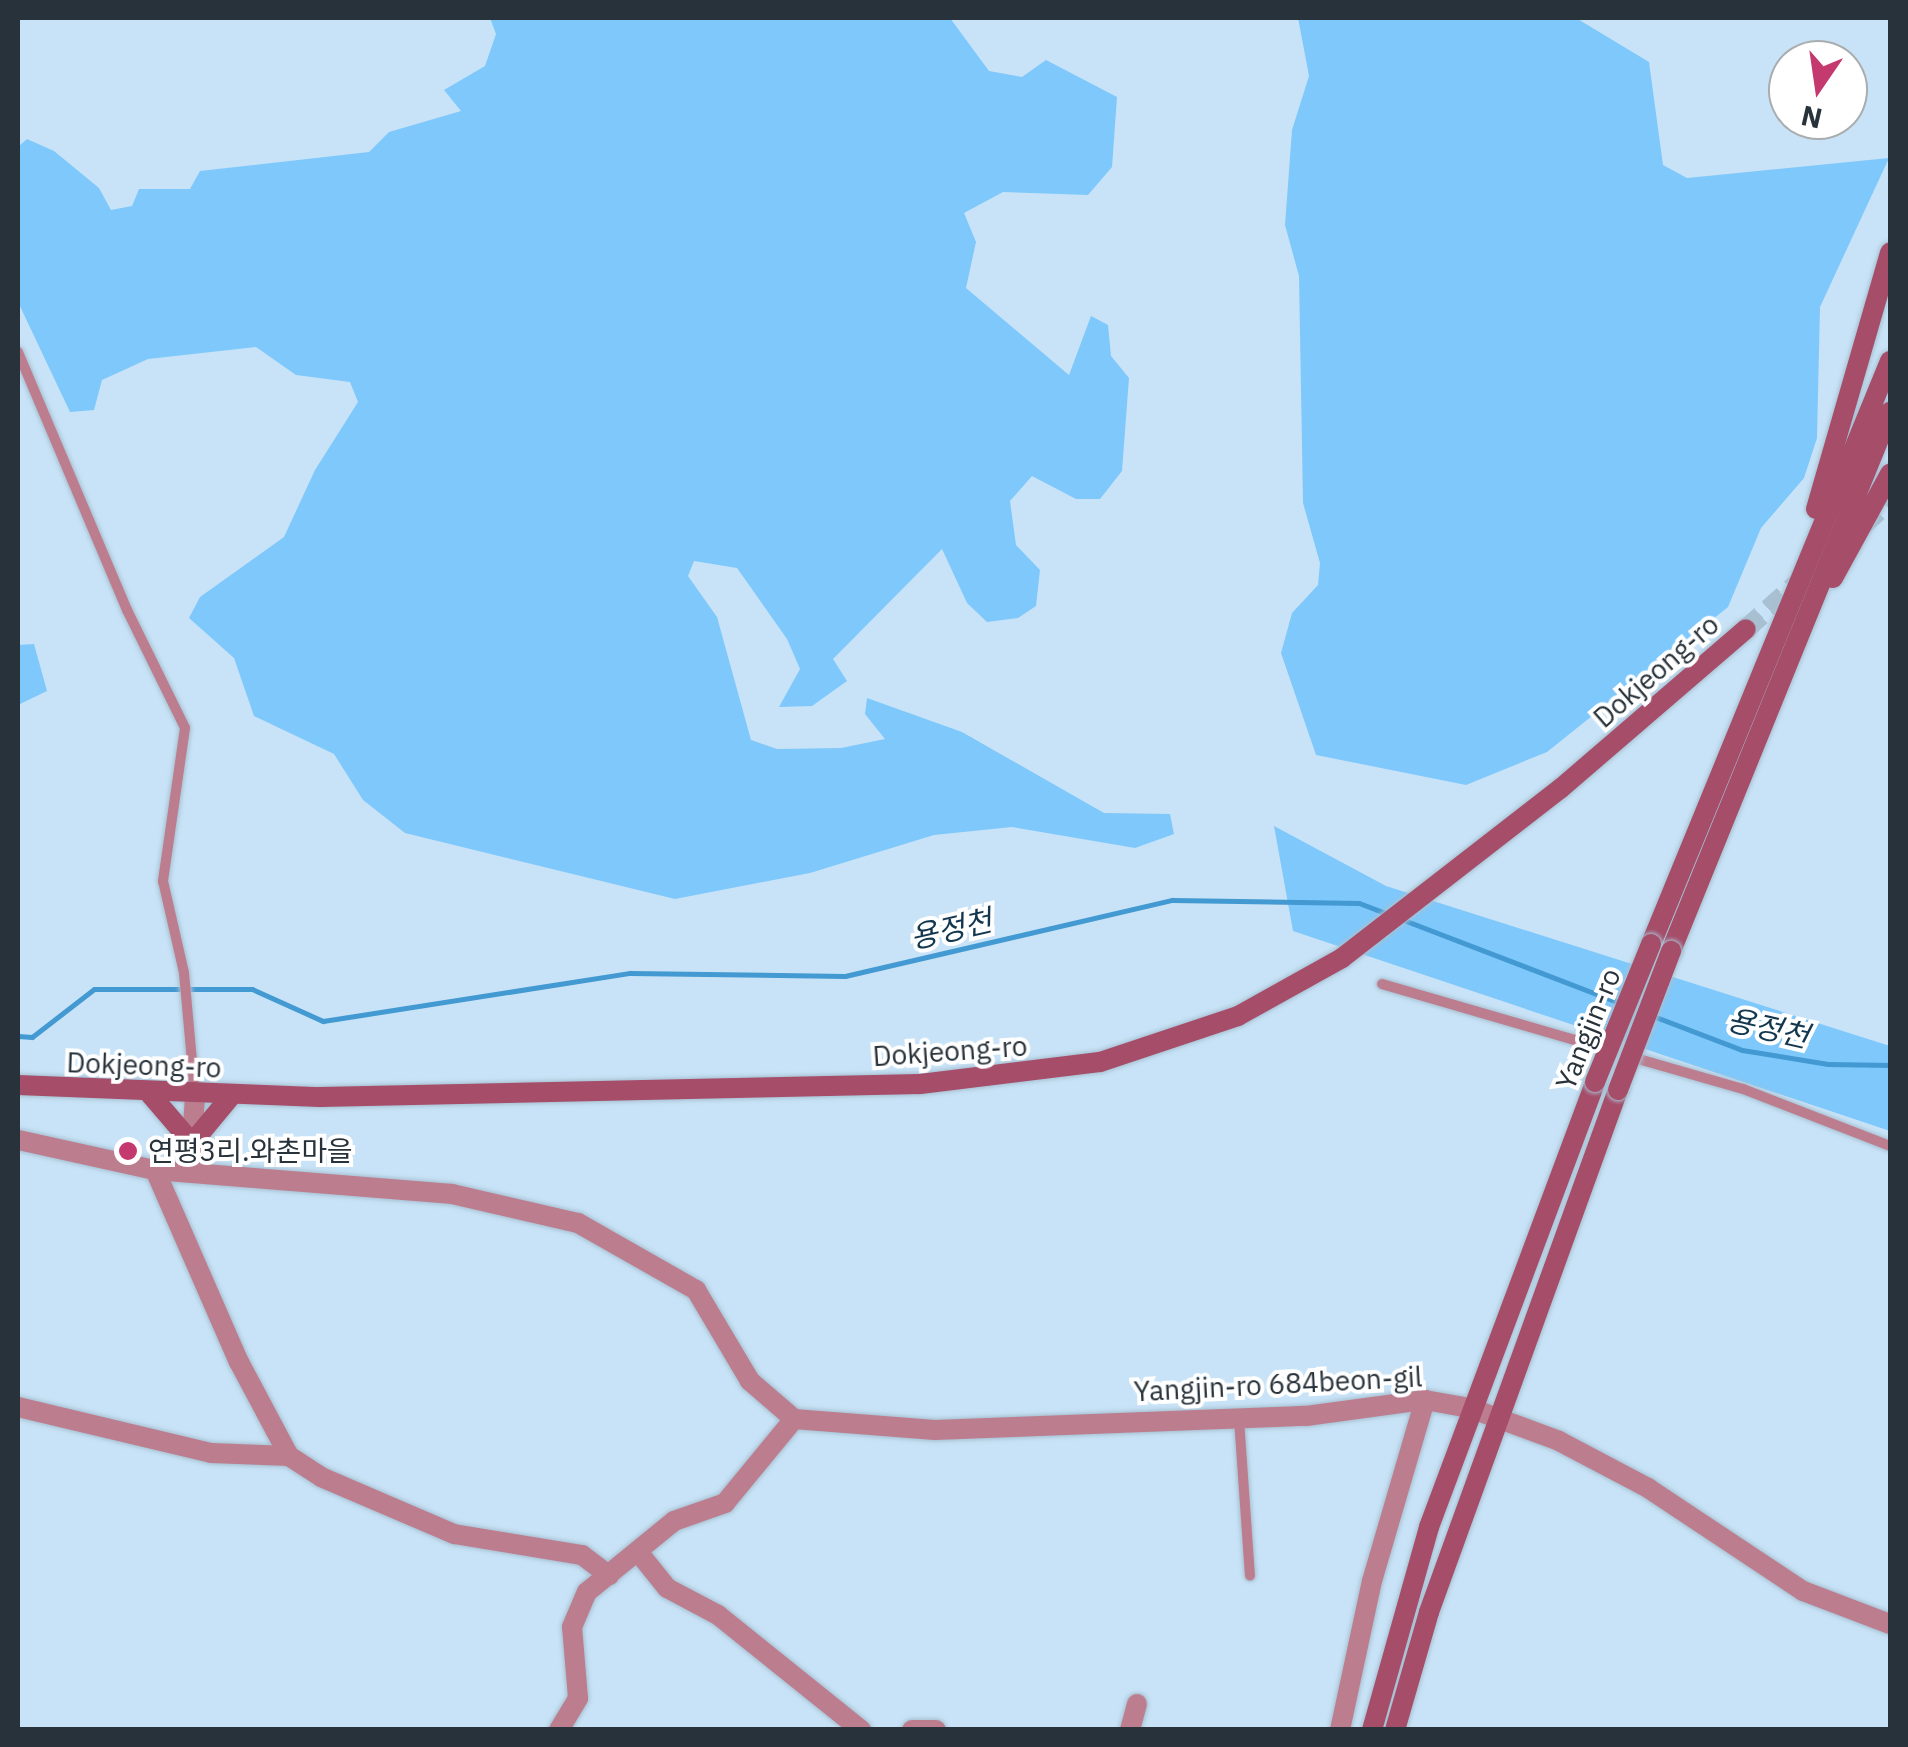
<!DOCTYPE html>
<html>
<head>
<meta charset="utf-8">
<style>
	body { margin:0 }
	#map { position:relative; width:1908px; height:1747px; overflow:hidden; background:#c8e3f7; font-family:"IBM Plex Sans","Noto Sans KR",sans-serif }
	div>[style] { position:absolute }
	.green>* { inset:0; background:#7fc8fb }
	.stream>* { height:5px; margin:-2.5px; padding:0 2.5px; transform-origin:2.5px; border-radius:2.5px; background:#4399d1 }
	.secondary-tunnel>* { height:20px; margin-top:-10px; transform-origin:0; background:repeating-linear-gradient(90deg,#a8c0d1 0 20px,transparent 0 30px) }
	.roads { filter:drop-shadow(0 0 2px #a8c0d1) drop-shadow(0 0 2px #a8c0d1) }
	.lane>* { height:10px; margin:-5px; padding:0 5px; transform-origin:5px; border-radius:5px; background:#bc7e8f }
	.street>* { height:20px; margin:-10px; padding:0 10px; transform-origin:10px; border-radius:10px; background:#bc7e8f }
	.secondary>* { height:20px; margin:-10px; padding:0 10px; transform-origin:10px; border-radius:10px; background:#a54d69 }
	.bridges { filter:drop-shadow(0 0 2px #a8c0d1) drop-shadow(0 0 2px #a8c0d1) }
	.secondary-bridge>* { height:20px; margin:-10px; padding:0 10px; transform-origin:10px; border-radius:10px; background:#a54d69 }
	.dots>* { width:28px; height:28px; translate:-50% -50%; box-sizing:border-box; border:5px solid #fff; border-radius:50% }
	span { translate:-50% -50%; white-space:nowrap; text-align:center; line-height:1.15; -webkit-text-stroke:8px #fff; paint-order:stroke }
	.street-label { font-size:28px; color:#28323a }
	.poi-label { font-size:28px; color:#28323a }
	.left { translate:0 -50%; text-align:left }
	.water-label { font-size:30px; color:#12374e; font-style:italic }
	.frame { position:absolute; inset:0; border:20px solid #28323a; pointer-events:none }
	.north { position:absolute; left:1768px; top:40px; width:100px; height:100px; box-sizing:border-box; background:#fff; border:2px solid #a9adb0; border-radius:50%; rotate:193deg; font-size:28px; font-weight:700; line-height:40px; text-align:center; color:#28323a }
	.north::after { content:''; display:block; margin:auto; width:35px; height:45px; background:#c4396e; clip-path:polygon(50% 0,100% 100%,50% 72%,0 100%) }
</style>
</head>
<body>
<div id="map">
	<div class="green">
		<i style="clip-path:polygon(490px 18px,950px 18px,989px 71px,1022px 77px,1046px 60px,1117px 97px,1112px 167px,1088px 195px,1003px 192px,964px 213px,976px 242px,966px 288px,1069px 375px,1091px 316px,1108px 325px,1111px 356px,1129px 378px,1122px 471px,1100px 499px,1076px 499px,1032px 476px,1010px 501px,1016px 545px,1040px 570px,1036px 606px,1018px 618px,987px 622px,967px 603px,942px 549px,833px 659px,847px 681px,812px 706px,779px 707px,800px 669px,787px 639px,737px 568px,694px 561px,688px 576px,717px 617px,751px 740px,777px 749px,841px 748px,885px 739px,865px 714px,867px 698px,962px 732px,1104px 813px,1170px 814px,1174px 834px,1135px 848px,1012px 827px,934px 835px,810px 873px,675px 899px,405px 833px,363px 800px,334px 754px,254px 716px,234px 658px,189px 618px,200px 597px,284px 537px,315px 470px,358px 402px,350px 382px,296px 375px,256px 347px,148px 359px,102px 380px,94px 410px,70px 412px,18px 302px,18px 147px,27px 139px,54px 151px,99px 188px,111px 210px,132px 206px,139px 189px,190px 189px,200px 171px,369px 152px,389px 132px,461px 111px,444px 90px,485px 66px,496px 34px)"></i>
		<i style="clip-path:polygon(1298px 18px,1576px 18px,1649px 62px,1663px 165px,1687px 178px,1889px 158px,1820px 307px,1817px 438px,1804px 478px,1761px 528px,1728px 607px,1547px 752px,1466px 785px,1316px 755px,1281px 653px,1292px 613px,1318px 585px,1320px 563px,1303px 503px,1299px 276px,1285px 225px,1292px 130px,1309px 76px)"></i>
		<i style="clip-path:polygon(34px 644px,47px 691px,18px 705px,18px 645px)"></i>
		<i style="clip-path:polygon(1274px 826px,1386px 886px,1890px 1046px,1890px 1131px,1293px 931px)"></i>
	</div>
	<div class="stream">
		<i style="left:1401px;top:919px;width:235px;rotate:21deg"></i>
		<i style="left:1653px;top:1016px;width:95px;rotate:20.9deg"></i>
		<i style="left:1742px;top:1050px;width:87px;rotate:9.2deg"></i>
		<i style="left:1828px;top:1064px;width:62px;rotate:0.9deg"></i>
		<i style="left:18px;top:1036px;width:14px;rotate:4deg"></i>
		<i style="left:32px;top:1037px;width:78px;rotate:-37.7deg"></i>
		<i style="left:94px;top:989px;width:158px"></i>
		<i style="left:252px;top:989px;width:78px;rotate:24.3deg"></i>
		<i style="left:323px;top:1021px;width:311px;rotate:-8.9deg"></i>
		<i style="left:630px;top:973px;width:215px;rotate:0.8deg"></i>
		<i style="left:845px;top:976px;width:336px;rotate:-13.1deg"></i>
		<i style="left:1172px;top:900px;width:187px;rotate:0.9deg"></i>
		<i style="left:1359px;top:903px;width:34px;rotate:21deg"></i>
	</div>
	<div class="secondary-tunnel">
		<i style="left:1863px;top:525px;width:36px;rotate:-42deg"></i>
		<i style="left:1746px;top:629px;width:74px;rotate:-41.7deg"></i>
	</div>
	<div class="roads">
		<div class="lane">
			<i style="left:18px;top:352px;width:280px;rotate:67.1deg"></i>
			<i style="left:127px;top:610px;width:131px;rotate:63.8deg"></i>
			<i style="left:185px;top:728px;width:155px;rotate:98.2deg"></i>
			<i style="left:163px;top:881px;width:94px;rotate:77.1deg"></i>
			<i style="left:184px;top:973px;width:121px;rotate:84.8deg"></i>
			<i style="left:1382px;top:984px;width:240px;rotate:16.2deg"></i>
			<i style="left:1628px;top:1056px;width:120px;rotate:16deg"></i>
			<i style="left:1743px;top:1089px;width:158px;rotate:21.2deg"></i>
			<i style="left:1239px;top:1419px;width:157px;rotate:86deg"></i>
		</div>
		<div class="street">
			<i style="left:18px;top:1140px;width:140px;rotate:12.4deg"></i>
			<i style="left:155px;top:1170px;width:298px;rotate:4.6deg"></i>
			<i style="left:452px;top:1194px;width:129px;rotate:13deg"></i>
			<i style="left:578px;top:1223px;width:136px;rotate:29.6deg"></i>
			<i style="left:696px;top:1290px;width:106px;rotate:59.3deg"></i>
			<i style="left:750px;top:1381px;width:58px;rotate:40.8deg"></i>
			<i style="left:794px;top:1419px;width:141px;rotate:4.5deg"></i>
			<i style="left:935px;top:1430px;width:371px;rotate:-2.2deg"></i>
			<i style="left:1306px;top:1416px;width:120px;rotate:-7.7deg"></i>
			<i style="left:1425px;top:1400px;width:46px;rotate:10.1deg"></i>
			<i style="left:1470px;top:1408px;width:95px;rotate:20.3deg"></i>
			<i style="left:1559px;top:1441px;width:101px;rotate:27.8deg"></i>
			<i style="left:1648px;top:1488px;width:186px;rotate:33.6deg"></i>
			<i style="left:1803px;top:1591px;width:93px;rotate:20.8deg"></i>
			<i style="left:190px;top:1168px;width:72px;rotate:-86deg"></i>
			<i style="left:155px;top:1170px;width:210px;rotate:66.4deg"></i>
			<i style="left:239px;top:1362px;width:106px;rotate:62deg"></i>
			<i style="left:18px;top:1407px;width:198px;rotate:13.4deg"></i>
			<i style="left:211px;top:1453px;width:78px;rotate:2.2deg"></i>
			<i style="left:289px;top:1456px;width:38px;rotate:33deg"></i>
			<i style="left:321px;top:1477px;width:145px;rotate:23.2deg"></i>
			<i style="left:454px;top:1534px;width:130px;rotate:9.3deg"></i>
			<i style="left:582px;top:1555px;width:34px;rotate:37deg"></i>
			<i style="left:639px;top:1553px;width:45px;rotate:51.3deg"></i>
			<i style="left:667px;top:1588px;width:58px;rotate:27.9deg"></i>
			<i style="left:718px;top:1615px;width:184px;rotate:38.8deg"></i>
			<i style="left:559px;top:1730px;width:37px;rotate:-59deg"></i>
			<i style="left:578px;top:1698px;width:71px;rotate:-94.8deg"></i>
			<i style="left:572px;top:1627px;width:38px;rotate:-67deg"></i>
			<i style="left:587px;top:1592px;width:112px;rotate:-39.2deg"></i>
			<i style="left:674px;top:1521px;width:54px;rotate:-19.4deg"></i>
			<i style="left:725px;top:1503px;width:109px;rotate:-50.6deg"></i>
			<i style="left:912px;top:1730px;width:24px"></i>
			<i style="left:1130px;top:1730px;width:27px;rotate:-75deg"></i>
			<i style="left:1340px;top:1730px;width:152px;rotate:-77.9deg"></i>
			<i style="left:1372px;top:1581px;width:189px;rotate:-73.7deg"></i>
		</div>
		<div class="secondary">
			<i style="left:1816px;top:509px;width:267px;rotate:-73.9deg"></i>
			<i style="left:1833px;top:578px;width:119px;rotate:-61.3deg"></i>
			<i style="left:1651px;top:944px;width:630px;rotate:-67.71deg"></i>
			<i style="left:1671px;top:951px;width:582px;rotate:-67.89deg"></i>
			<i style="left:18px;top:1085px;width:302px;rotate:2.3deg"></i>
			<i style="left:320px;top:1097px;width:600px;rotate:-1.24deg"></i>
			<i style="left:920px;top:1084px;width:181px;rotate:-7deg"></i>
			<i style="left:1100px;top:1062px;width:145px;rotate:-18.4deg"></i>
			<i style="left:1238px;top:1016px;width:119px;rotate:-29.1deg"></i>
			<i style="left:1342px;top:958px;width:276px;rotate:-37.8deg"></i>
			<i style="left:1560px;top:789px;width:245px;rotate:-40.7deg"></i>
			<i style="left:150px;top:1094px;width:65px;rotate:49.4deg"></i>
			<i style="left:192px;top:1143px;width:61px;rotate:-50.3deg"></i>
			<i style="left:1372px;top:1730px;width:211px;rotate:-74.3deg"></i>
			<i style="left:1429px;top:1527px;width:475px;rotate:-69.5deg"></i>
			<i style="left:1395px;top:1730px;width:123px;rotate:-73.9deg"></i>
			<i style="left:1429px;top:1612px;width:555px;rotate:-70.1deg"></i>
		</div>
	</div>
	<div class="bridges">
		<div class="secondary-bridge">
			<i style="left:1595px;top:1082px;width:149px;rotate:-67.9deg"></i>
			<i style="left:1618px;top:1090px;width:149px;rotate:-69.1deg"></i>
		</div>
	</div>
	<div class="dots">
		<i style="left:128px;top:1151px;background:#c4396e"></i>
	</div>
	<div class="street-label">
		<span style="left:1656px;top:671px;rotate:-41deg">Dokjeong-ro</span>
		<span style="left:1588px;top:1029px;rotate:-68deg">Yangjin-ro</span>
		<span style="left:950px;top:1051px;rotate:-4deg">Dokjeong-ro</span>
		<span style="left:144px;top:1065px;rotate:2deg">Dokjeong-ro</span>
		<span style="left:1278px;top:1384px;rotate:-3deg">Yangjin-ro 684beon-gil</span>
	</div>
	<div class="poi-label">
		<span class="left" style="left:148px;top:1151px">연평3리.와촌마을</span>
	</div>
	<div class="water-label">
		<span style="left:951px;top:929px;rotate:-13deg">용정천</span>
		<span style="left:1768px;top:1028px;rotate:13deg">용정천</span>
	</div>
	<div class="frame"></div>
	<div class="north">N</div>
</div>
</body>
</html>
